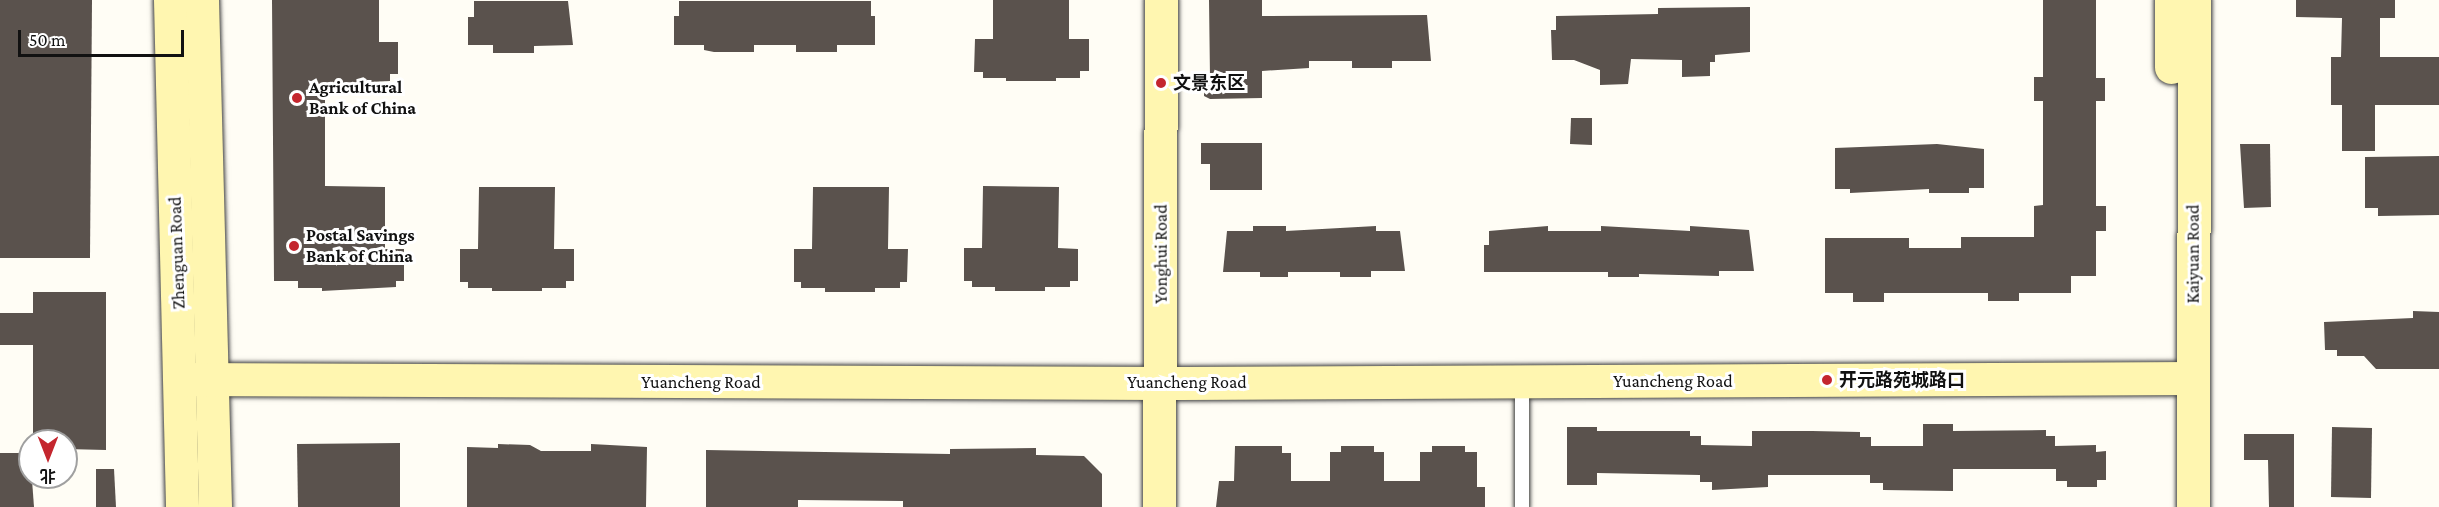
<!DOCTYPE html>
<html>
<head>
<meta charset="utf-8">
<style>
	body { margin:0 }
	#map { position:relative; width:2439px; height:507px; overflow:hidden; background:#fffdf5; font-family:"Crimson Pro","Noto Sans SC",serif }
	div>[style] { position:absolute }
	.building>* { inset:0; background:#5a524d }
	.roads { filter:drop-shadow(0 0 2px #444) drop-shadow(0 0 2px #444) }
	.lane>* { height:14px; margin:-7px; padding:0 7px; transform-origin:7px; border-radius:7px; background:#fff }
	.secondary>* { height:33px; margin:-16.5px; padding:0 16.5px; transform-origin:16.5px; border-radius:16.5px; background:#fff6b0 }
	.dots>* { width:16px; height:16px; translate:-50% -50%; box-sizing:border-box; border:3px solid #fff; border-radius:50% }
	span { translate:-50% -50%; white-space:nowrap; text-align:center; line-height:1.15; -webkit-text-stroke:6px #fff; paint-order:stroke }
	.poi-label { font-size:18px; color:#111; font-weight:700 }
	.left { translate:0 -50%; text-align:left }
	.street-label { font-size:18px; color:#111 }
	.north { position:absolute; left:18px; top:429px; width:60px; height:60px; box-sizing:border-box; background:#fff; border:2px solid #a0a0a0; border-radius:50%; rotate:180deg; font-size:16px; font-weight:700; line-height:24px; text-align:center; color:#111 }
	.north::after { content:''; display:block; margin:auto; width:21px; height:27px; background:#c4262e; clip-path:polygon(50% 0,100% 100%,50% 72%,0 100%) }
	.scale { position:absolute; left:18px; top:30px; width:166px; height:27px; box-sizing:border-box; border:3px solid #111; border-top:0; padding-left:8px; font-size:18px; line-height:21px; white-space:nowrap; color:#111; -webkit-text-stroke:4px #fff; paint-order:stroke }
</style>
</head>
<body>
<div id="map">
	<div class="building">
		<i style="clip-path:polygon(0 0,92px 0,90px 258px,0 258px)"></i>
		<i style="clip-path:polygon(272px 0,379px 0,379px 42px,398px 42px,398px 74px,390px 74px,390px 81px,325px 84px,325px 186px,385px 187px,385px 249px,404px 249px,404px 281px,396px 281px,396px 287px,322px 291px,322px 288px,298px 288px,298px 281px,274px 281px)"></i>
		<i style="clip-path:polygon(993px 0,1069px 0,1069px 39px,1089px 39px,1089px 71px,1080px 71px,1080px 78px,1056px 78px,1056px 81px,1006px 81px,1006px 78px,983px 78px,983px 72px,974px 72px,975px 39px,993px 39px)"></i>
		<i style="clip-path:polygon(1209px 0,1262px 0,1262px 16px,1427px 15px,1431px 61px,1392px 61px,1392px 68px,1352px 68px,1352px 61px,1309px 61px,1309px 68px,1262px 71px,1262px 98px,1210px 99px,1204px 96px,1204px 78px,1210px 78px)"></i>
		<i style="clip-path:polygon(2043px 0,2096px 0,2096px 78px,2105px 78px,2105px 101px,2096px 101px,2096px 206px,2106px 206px,2106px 231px,2096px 231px,2096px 276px,2071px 276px,2071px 293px,2019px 293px,2019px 301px,1988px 301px,1988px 293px,1884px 293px,1884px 302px,1853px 302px,1853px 293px,1825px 293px,1825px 238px,1909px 238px,1909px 248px,1961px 248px,1961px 237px,2034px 237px,2034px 206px,2043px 205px,2043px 101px,2034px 101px,2034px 77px,2043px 77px)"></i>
		<i style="clip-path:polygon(2296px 0,2395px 0,2395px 18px,2380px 18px,2380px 57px,2439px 57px,2439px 105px,2375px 105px,2375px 151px,2342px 151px,2342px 105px,2331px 105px,2331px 57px,2341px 57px,2342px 18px,2296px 17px)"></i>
		<i style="clip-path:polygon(474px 1px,568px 1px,573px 45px,534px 46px,534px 53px,493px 53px,493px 45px,468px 45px,468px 17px,474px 17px)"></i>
		<i style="clip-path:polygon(679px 1px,871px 1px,871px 16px,875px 16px,875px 45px,837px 45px,837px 52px,796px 52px,796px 45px,754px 45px,754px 52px,714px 52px,704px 50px,704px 45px,674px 45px,674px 16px,679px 16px)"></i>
		<i style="clip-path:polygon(1750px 7px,1750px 52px,1715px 55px,1715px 62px,1710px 62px,1710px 76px,1682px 77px,1682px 60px,1631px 59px,1628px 84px,1600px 85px,1600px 70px,1574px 60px,1552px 60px,1551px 30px,1556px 30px,1556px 16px,1658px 14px,1658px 8px)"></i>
		<i style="clip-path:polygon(1571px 118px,1592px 118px,1592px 145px,1570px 144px)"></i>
		<i style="clip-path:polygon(1201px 143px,1262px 143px,1262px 190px,1210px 190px,1210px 164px,1201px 164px)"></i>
		<i style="clip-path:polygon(1937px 144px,1984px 149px,1984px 188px,1969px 188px,1969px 193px,1929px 193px,1929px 189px,1850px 193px,1850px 189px,1835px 189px,1835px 148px)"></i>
		<i style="clip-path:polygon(2240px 144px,2270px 144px,2271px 207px,2244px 208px)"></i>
		<i style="clip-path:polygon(2439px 156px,2439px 215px,2378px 216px,2378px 208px,2365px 208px,2365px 157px)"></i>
		<i style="clip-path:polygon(983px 186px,1059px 187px,1058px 248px,1078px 249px,1078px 281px,1070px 281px,1070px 287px,1045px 287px,1045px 291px,995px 291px,995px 287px,972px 287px,972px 281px,964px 281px,964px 248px,982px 248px)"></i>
		<i style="clip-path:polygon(479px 187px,555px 187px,554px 249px,574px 249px,574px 281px,566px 281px,566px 288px,542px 288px,542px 291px,492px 291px,492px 288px,468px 288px,468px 282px,460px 282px,460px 249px,478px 249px)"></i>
		<i style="clip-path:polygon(813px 187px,889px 187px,888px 249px,908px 249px,907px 282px,900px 282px,900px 288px,875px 288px,875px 292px,825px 292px,825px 288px,801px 288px,801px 282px,794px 282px,794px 249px,812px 249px)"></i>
		<i style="clip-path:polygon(1253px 226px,1286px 226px,1286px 231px,1376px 226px,1376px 231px,1400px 231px,1405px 271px,1371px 271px,1371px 277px,1340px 277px,1340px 272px,1288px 272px,1288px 277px,1260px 277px,1260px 272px,1223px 272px,1227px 231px,1253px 231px)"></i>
		<i style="clip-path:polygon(1548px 226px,1548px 231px,1601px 231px,1601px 226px,1690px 231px,1690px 226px,1749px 230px,1754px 271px,1719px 271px,1719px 276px,1639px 274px,1639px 277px,1608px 277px,1608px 272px,1484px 272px,1484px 245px,1489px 245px,1489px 231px)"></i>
		<i style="clip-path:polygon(33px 292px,106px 292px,106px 450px,66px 449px,66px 441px,33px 441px,33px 345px,0 345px,0 313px,33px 313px)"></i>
		<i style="clip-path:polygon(2413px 311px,2439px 312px,2439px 369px,2376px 369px,2364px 356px,2337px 356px,2337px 350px,2325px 350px,2324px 322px,2413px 318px)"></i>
		<i style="clip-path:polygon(1923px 424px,1953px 424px,1953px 431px,2046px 430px,2046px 436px,2055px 436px,2055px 446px,2096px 445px,2096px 452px,2106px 451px,2106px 480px,2097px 480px,2097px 487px,2067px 487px,2067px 481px,2056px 481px,2056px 469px,1953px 469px,1953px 491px,1883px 490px,1883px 483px,1870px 483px,1870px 475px,1768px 475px,1768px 487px,1712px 490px,1712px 482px,1700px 482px,1700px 475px,1597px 473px,1597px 485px,1567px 485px,1567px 427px,1597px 427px,1597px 431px,1690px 431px,1690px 436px,1701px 436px,1701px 445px,1752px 446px,1752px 431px,1812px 431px,1860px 432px,1860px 437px,1871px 437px,1871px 446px,1923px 446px)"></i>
		<i style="clip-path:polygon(2332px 427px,2372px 428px,2371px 498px,2331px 497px)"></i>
		<i style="clip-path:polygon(2244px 434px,2294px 434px,2294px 507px,2269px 507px,2268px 460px,2244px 460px)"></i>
		<i style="clip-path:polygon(400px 443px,400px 507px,298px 507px,297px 444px)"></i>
		<i style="clip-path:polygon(498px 444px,530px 445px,541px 451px,591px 451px,591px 444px,647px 447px,646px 507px,467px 507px,467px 447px,498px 448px)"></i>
		<i style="clip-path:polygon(1235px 446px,1282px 446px,1282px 453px,1291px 453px,1291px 481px,1330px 481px,1330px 452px,1341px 452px,1341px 446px,1374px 446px,1374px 452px,1384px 452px,1384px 481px,1420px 481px,1420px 452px,1432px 452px,1432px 446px,1465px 446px,1465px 452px,1477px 452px,1477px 487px,1485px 487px,1485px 507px,1216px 507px,1219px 481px,1234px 481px)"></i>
		<i style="clip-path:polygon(1036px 448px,1036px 455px,1084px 456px,1102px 474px,1102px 507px,903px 507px,903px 501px,798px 500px,798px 507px,706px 507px,706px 450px,950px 454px,950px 449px)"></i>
		<i style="clip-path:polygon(0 453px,30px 453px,34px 507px,0 507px)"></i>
		<i style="clip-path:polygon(96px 469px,114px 469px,116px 507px,96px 507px)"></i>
	</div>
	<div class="roads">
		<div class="lane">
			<i style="left:1522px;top:381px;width:126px;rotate:90deg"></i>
		</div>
		<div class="secondary">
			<i style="left:170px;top:0;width:507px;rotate:88.64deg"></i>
			<i style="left:202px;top:0;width:507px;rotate:88.53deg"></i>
			<i style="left:2171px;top:0;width:67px;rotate:90deg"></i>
			<i style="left:181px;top:379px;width:980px;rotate:0.23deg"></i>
			<i style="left:1161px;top:383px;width:1032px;rotate:-0.28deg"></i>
			<i style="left:1159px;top:507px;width:507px;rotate:-89.77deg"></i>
			<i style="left:2193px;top:507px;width:507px;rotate:-89.89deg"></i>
		</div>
	</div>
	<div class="dots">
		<i style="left:1161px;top:83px;background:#c4262e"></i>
		<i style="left:297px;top:98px;background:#c4262e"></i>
		<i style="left:294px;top:246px;background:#c4262e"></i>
		<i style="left:1827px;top:380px;background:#c4262e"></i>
	</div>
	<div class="poi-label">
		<span class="left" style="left:1173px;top:83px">文景东区</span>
		<span class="left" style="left:309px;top:98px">Agricultural<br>Bank of China</span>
		<span class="left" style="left:306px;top:246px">Postal Savings<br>Bank of China</span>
		<span class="left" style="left:1839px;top:380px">开元路苑城路口</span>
	</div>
	<div class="street-label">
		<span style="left:177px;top:253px;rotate:-92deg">Zhenguan Road</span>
		<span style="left:1161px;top:254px;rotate:-90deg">Yonghui Road</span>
		<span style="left:2193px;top:254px;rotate:-90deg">Kaiyuan Road</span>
		<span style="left:1673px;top:381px">Yuancheng Road</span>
		<span style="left:701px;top:382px">Yuancheng Road</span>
		<span style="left:1187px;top:382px">Yuancheng Road</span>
	</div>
	<div class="north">北</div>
	<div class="scale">50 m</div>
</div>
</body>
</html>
